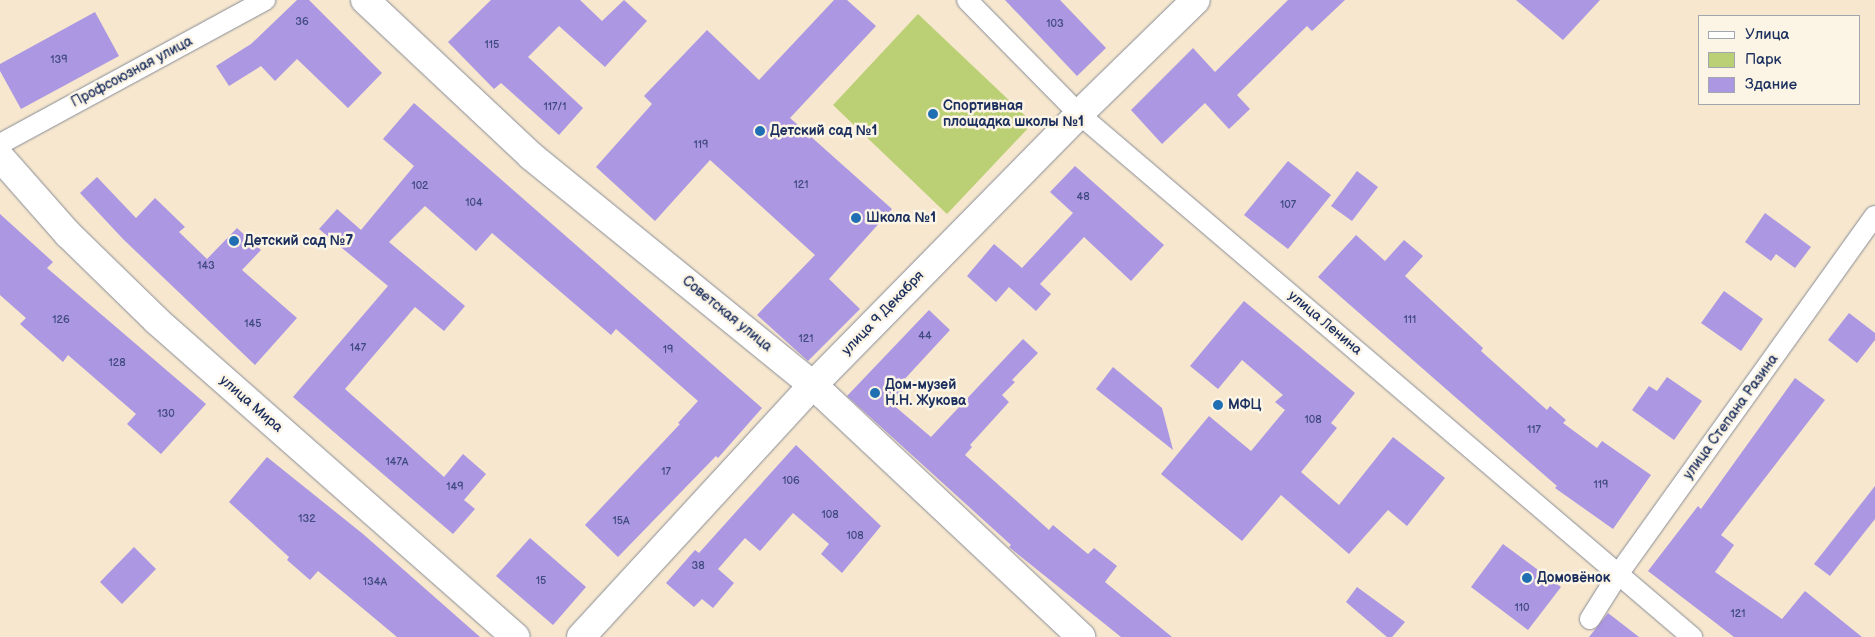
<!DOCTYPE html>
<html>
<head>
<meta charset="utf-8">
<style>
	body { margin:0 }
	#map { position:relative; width:1875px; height:637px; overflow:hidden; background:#f6e7ce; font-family:"Balsamiq Sans",sans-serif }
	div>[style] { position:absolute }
	.green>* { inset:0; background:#bbd074 }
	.building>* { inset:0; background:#ac97e2 }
	.roads { filter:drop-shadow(0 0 1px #888b96) drop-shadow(0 0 1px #888b96) }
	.street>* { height:20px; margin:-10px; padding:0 10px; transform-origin:10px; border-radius:10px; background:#fff }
	.secondary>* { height:28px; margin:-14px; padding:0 14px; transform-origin:14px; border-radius:14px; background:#fff }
	.dots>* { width:14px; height:14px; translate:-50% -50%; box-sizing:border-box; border:2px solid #fcf5e5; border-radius:50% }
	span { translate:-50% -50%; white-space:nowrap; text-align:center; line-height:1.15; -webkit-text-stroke:5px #fcf5e5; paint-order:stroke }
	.number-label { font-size:11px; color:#3f497f }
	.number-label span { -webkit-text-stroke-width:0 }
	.street-label { font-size:14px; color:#1b2f5e }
	.poi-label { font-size:14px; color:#1b2f5e; font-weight:700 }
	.left { translate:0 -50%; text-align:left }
	.legend { position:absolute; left:1698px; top:15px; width:162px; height:90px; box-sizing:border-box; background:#fcf5e5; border:1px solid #a2a6af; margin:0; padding:6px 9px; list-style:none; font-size:15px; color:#1b2f5e }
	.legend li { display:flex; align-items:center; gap:10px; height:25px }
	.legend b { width:25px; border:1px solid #a2a6af }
</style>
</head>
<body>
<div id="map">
	<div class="green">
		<i style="clip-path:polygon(918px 14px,1033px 123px,947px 214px,833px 105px)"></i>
	</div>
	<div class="building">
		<i style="clip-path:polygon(297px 0,309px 0,382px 73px,348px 108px,297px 59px,275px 81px,261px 66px,229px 86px,216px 66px,251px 44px)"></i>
		<i style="clip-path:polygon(491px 0,580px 0,602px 21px,624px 0,647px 21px,605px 67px,559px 26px,528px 57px,583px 108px,559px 135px,501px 83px,494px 89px,448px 42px)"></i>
		<i style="clip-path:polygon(834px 0,847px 0,876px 26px,790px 118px,892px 209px,829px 279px,860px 309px,808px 361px,757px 315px,815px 255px,710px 160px,655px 221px,596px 167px,652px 104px,644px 96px,707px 30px,759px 80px)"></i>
		<i style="clip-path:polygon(1005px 0,1060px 0,1106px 48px,1077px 76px)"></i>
		<i style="clip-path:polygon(1288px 0,1345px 0,1312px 31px,1307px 26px,1237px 95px,1250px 109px,1229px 129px,1205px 103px,1162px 144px,1131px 110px,1193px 48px,1215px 72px)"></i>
		<i style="clip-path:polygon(1516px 0,1600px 0,1563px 40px)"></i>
		<i style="clip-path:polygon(95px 12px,119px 56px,21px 109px,0 71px,0 64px)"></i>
		<i style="clip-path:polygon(414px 103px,762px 408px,718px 458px,716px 456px,618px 557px,585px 525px,680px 424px,678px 423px,698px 401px,616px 329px,611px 335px,492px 233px,476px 251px,425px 206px,389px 242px,465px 306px,444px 331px,415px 307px,345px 389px,444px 477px,463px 454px,486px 474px,464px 500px,475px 509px,453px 534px,293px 397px,388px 286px,319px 229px,337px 209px,361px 230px,414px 166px,383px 139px)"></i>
		<i style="clip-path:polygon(1288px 161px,1331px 195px,1288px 249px,1244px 215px)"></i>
		<i style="clip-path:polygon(1075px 166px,1164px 245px,1131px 281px,1084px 237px,1040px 284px,1051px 294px,1036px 311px,1009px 287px,996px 302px,967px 276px,994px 244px,1022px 268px,1073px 213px,1050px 192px)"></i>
		<i style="clip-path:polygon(1357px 171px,1378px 187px,1352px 221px,1331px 206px)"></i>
		<i style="clip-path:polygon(97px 177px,136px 218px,155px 198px,185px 227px,179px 232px,207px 259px,237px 228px,261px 250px,242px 270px,297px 318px,255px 365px,123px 239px,80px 193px)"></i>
		<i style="clip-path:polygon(1765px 213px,1811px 247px,1795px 268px,1776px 254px,1771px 261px,1745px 242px)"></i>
		<i style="clip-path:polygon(0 214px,53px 262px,47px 268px,206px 404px,161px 454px,127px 424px,136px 414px,68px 355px,63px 362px,20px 324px,26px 318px,0 295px)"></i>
		<i style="clip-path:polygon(1356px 235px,1385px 261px,1404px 240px,1423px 256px,1405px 276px,1483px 348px,1481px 351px,1547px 410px,1550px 406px,1566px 420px,1563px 423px,1597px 448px,1602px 441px,1651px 475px,1613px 529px,1555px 488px,1557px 486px,1318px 277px)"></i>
		<i style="clip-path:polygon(1724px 291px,1763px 319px,1741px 351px,1701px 323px)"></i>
		<i style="clip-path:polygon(1244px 301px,1355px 393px,1331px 423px,1337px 428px,1301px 472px,1339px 505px,1393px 437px,1445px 478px,1407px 526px,1388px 510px,1349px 554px,1281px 495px,1242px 541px,1161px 474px,1209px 416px,1251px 451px,1285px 410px,1275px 402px,1283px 395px,1242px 360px,1218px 389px,1190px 366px)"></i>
		<i style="clip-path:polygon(929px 310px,950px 330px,901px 383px,906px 387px,891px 403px,931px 437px,1023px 339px,1038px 353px,1012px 380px,1015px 382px,1002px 395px,1009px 402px,970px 445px,972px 447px,965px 455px,1049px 530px,1053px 525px,1088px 554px,1094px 548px,1117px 566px,1105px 582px,1172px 637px,1121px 637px,1009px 547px,1011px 545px,847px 396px)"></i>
		<i style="clip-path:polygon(1849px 313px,1875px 333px,1875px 340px,1857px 363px,1828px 340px)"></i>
		<i style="clip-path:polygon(1113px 367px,1162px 408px,1173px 450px,1096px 389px)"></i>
		<i style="clip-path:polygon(1667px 377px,1702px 401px,1674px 440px,1632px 410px,1649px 386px,1657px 391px)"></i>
		<i style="clip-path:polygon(1795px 378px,1825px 400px,1721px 535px,1734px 545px,1715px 572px,1782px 619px,1805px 591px,1862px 637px,1734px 637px,1648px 571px,1698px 506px,1701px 509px)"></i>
		<i style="clip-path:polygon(796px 445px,881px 526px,842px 573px,821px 554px,829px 544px,793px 513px,760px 551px,745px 538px,718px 569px,734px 583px,713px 608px,702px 599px,694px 607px,666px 583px,695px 550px,699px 553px)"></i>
		<i style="clip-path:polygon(267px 457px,363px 534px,480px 637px,397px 637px,318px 571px,310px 580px,287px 560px,289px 557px,229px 502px)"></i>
		<i style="clip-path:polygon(1875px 486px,1875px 519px,1830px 576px,1814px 564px)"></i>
		<i style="clip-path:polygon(530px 538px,586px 587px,553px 625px,496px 576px)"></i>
		<i style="clip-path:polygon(1503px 544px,1561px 587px,1528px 630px,1471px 587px)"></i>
		<i style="clip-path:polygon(134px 547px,156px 569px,122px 604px,100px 582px)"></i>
		<i style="clip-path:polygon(1357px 587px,1405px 622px,1392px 637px,1387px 637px,1346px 602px)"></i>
		<i style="clip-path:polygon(1608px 613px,1639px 637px,1589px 637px)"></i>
	</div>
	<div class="roads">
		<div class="street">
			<i style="left:967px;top:0;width:160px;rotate:45.5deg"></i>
			<i style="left:1079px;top:114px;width:806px;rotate:40.47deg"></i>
			<i style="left:0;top:144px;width:302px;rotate:-28.5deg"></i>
			<i style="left:1590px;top:619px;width:54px;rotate:-57.8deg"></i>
			<i style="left:1619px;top:573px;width:439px;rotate:-54.4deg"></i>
		</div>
		<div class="secondary">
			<i style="left:365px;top:0;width:228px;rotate:43.2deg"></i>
			<i style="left:531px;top:156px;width:363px;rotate:39.1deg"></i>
			<i style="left:813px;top:385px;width:368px;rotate:43.2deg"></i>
			<i style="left:0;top:157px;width:103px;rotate:48.6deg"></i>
			<i style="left:68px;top:234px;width:124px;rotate:44.3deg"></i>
			<i style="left:157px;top:321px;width:478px;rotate:41.4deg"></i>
			<i style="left:581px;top:637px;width:343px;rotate:-47.4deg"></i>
			<i style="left:813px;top:385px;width:380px;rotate:-45.5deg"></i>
			<i style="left:1079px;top:114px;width:163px;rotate:-44.3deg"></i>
		</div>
	</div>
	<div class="dots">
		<i style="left:933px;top:114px;background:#1f6fb2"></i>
		<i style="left:760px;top:131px;background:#1f6fb2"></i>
		<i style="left:856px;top:218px;background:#1f6fb2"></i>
		<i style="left:234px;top:241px;background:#1f6fb2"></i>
		<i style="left:875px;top:393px;background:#1f6fb2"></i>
		<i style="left:1218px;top:405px;background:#1f6fb2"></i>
		<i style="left:1527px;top:578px;background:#1f6fb2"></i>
	</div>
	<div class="number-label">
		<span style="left:302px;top:22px">36</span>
		<span style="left:1055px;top:24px">103</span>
		<span style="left:492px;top:45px">115</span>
		<span style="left:59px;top:60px">139</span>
		<span style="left:555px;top:107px">117/1</span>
		<span style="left:701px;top:145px">119</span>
		<span style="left:801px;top:185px">121</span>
		<span style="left:420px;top:186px">102</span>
		<span style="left:1083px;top:197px">48</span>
		<span style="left:474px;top:203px">104</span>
		<span style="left:1288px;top:205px">107</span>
		<span style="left:206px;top:266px">143</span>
		<span style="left:61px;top:320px">126</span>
		<span style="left:1410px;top:320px">111</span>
		<span style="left:253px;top:324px">145</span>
		<span style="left:925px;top:336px">44</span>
		<span style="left:806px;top:339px">121</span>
		<span style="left:358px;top:348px">147</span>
		<span style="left:668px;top:350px">19</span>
		<span style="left:117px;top:363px">128</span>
		<span style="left:166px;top:414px">130</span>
		<span style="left:1313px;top:420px">108</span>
		<span style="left:1534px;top:430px">117</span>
		<span style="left:397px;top:462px">147А</span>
		<span style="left:666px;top:472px">17</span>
		<span style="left:791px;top:481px">106</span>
		<span style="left:1601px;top:485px">119</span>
		<span style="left:455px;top:487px">149</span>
		<span style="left:830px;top:515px">108</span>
		<span style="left:307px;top:519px">132</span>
		<span style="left:621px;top:521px">15А</span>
		<span style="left:855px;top:536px">108</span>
		<span style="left:698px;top:566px">38</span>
		<span style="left:541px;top:581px">15</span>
		<span style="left:375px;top:582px">134А</span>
		<span style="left:1522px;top:608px">110</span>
		<span style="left:1738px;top:614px">121</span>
	</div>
	<div class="street-label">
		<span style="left:132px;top:72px;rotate:-28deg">Профсоюзная улица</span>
		<span style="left:883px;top:313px;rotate:-46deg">улица 9 Декабря</span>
		<span style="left:727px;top:314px;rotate:39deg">Советская улица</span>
		<span style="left:1325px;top:323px;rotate:40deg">улица Ленина</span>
		<span style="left:251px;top:404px;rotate:41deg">улица Мира</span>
		<span style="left:1731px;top:417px;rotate:-54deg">улица Степана Разина</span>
	</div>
	<div class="poi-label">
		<span class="left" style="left:943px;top:114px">Спортивная<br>площадка школы №1</span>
		<span class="left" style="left:770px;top:131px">Детский сад №1</span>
		<span class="left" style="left:866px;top:218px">Школа №1</span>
		<span class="left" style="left:244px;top:241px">Детский сад №7</span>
		<span class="left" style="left:885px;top:393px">Дом-музей<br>Н.Н. Жукова</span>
		<span class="left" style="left:1228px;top:405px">МФЦ</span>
		<span class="left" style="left:1537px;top:578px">Домовёнок</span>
	</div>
	<ul class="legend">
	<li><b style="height:6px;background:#fff"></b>Улица</li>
	<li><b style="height:14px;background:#bbd074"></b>Парк</li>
	<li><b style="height:14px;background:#ac97e2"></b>Здание</li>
	</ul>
</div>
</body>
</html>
